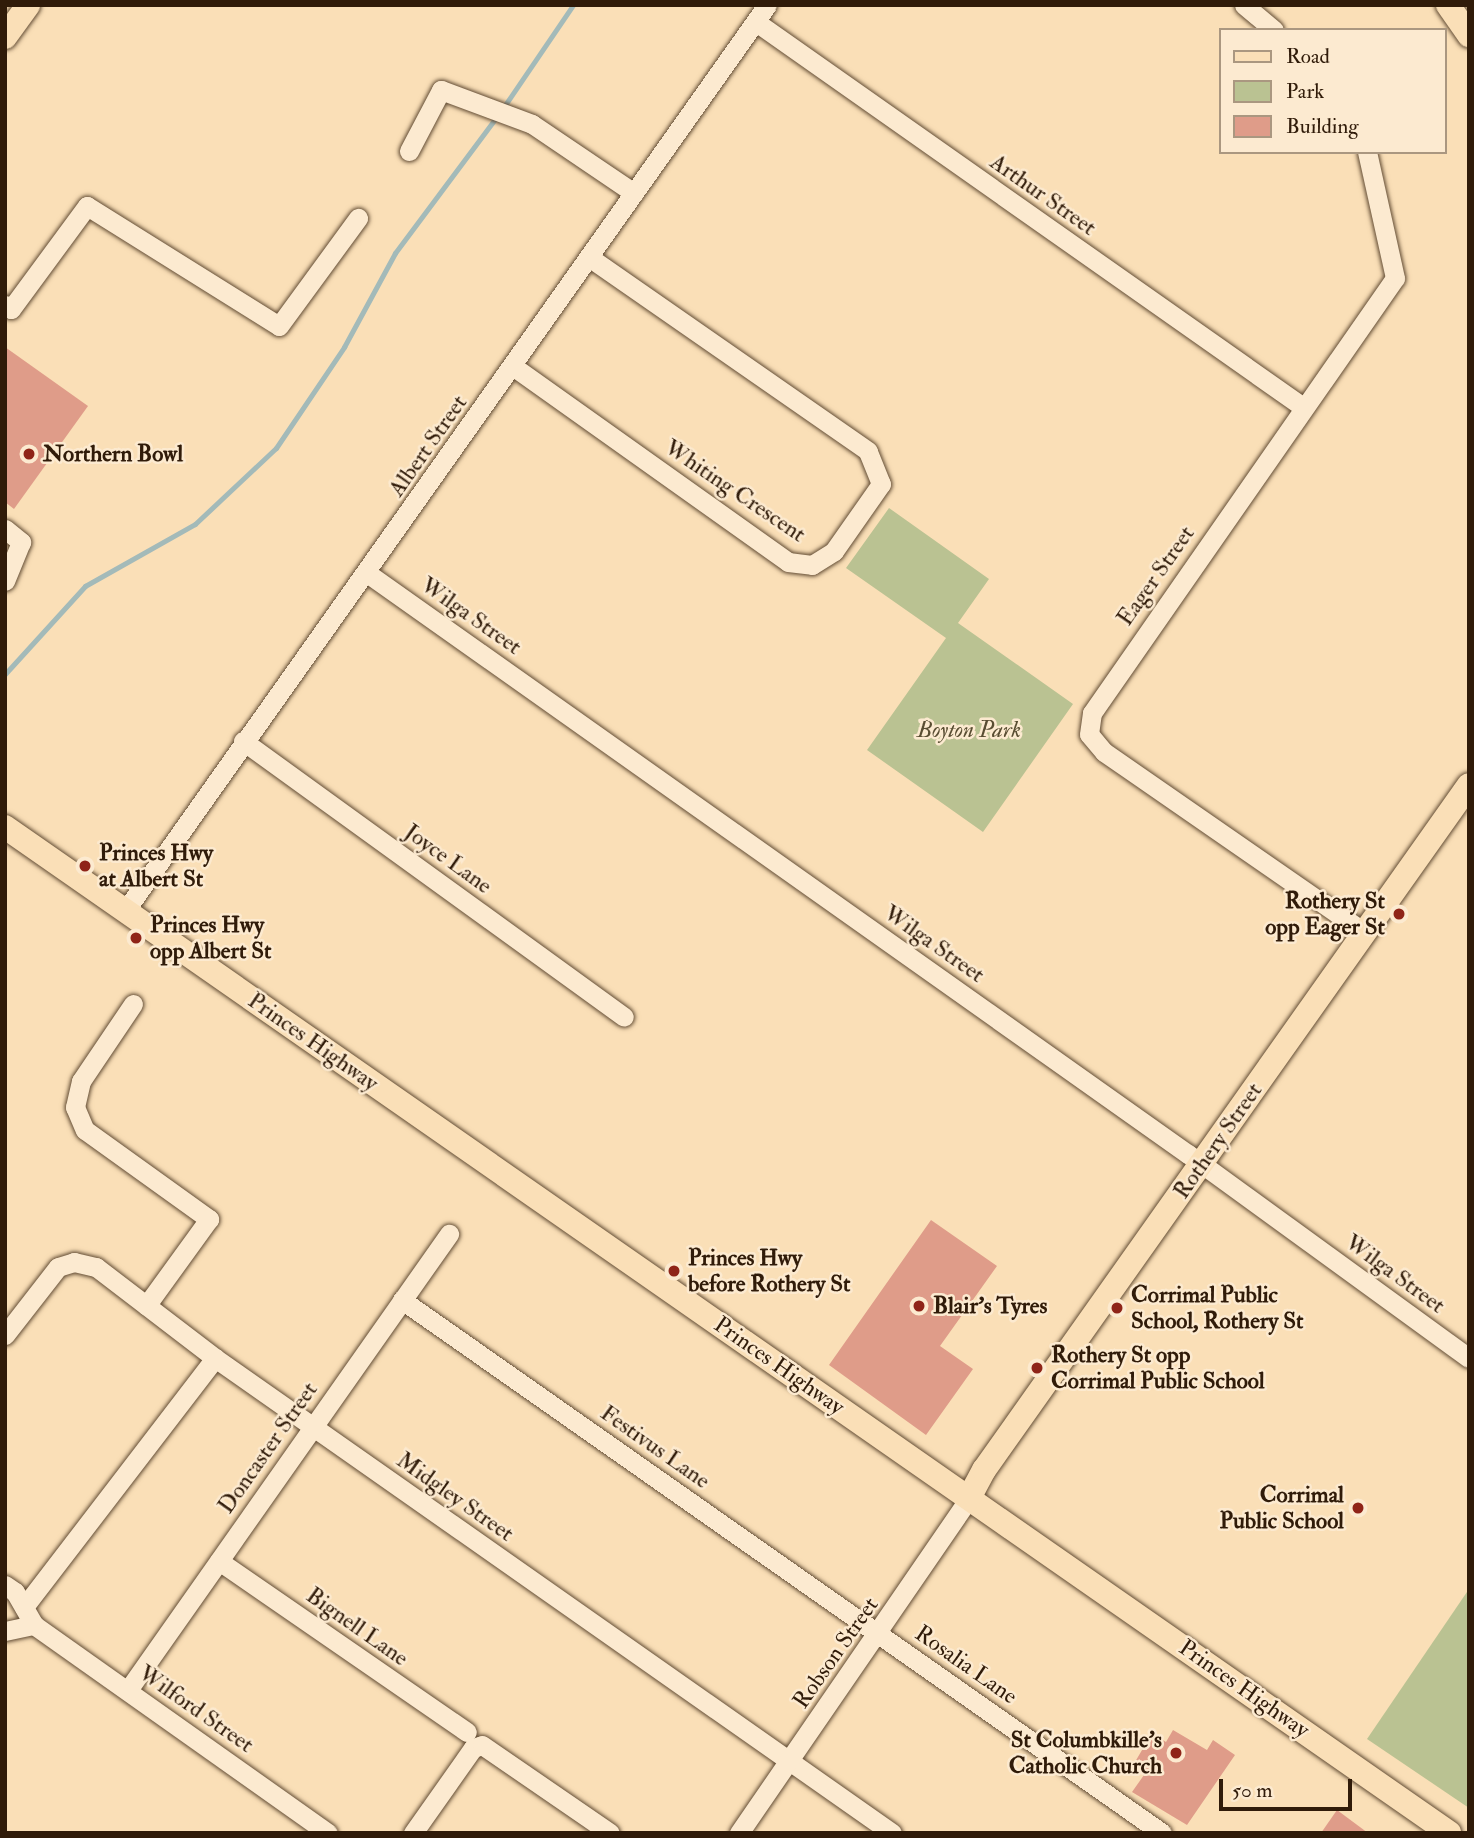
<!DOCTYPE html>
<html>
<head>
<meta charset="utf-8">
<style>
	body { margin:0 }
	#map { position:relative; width:1474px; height:1838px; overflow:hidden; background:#fadfb7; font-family:"IM FELL Double Pica",serif }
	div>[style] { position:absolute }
	.green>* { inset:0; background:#bac292 }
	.stream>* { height:5px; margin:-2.5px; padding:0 2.5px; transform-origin:2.5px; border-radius:2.5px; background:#a3bab9 }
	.building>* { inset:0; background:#df9c89 }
	.roads { filter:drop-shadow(0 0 2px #624c34) drop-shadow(0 0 2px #624c34) }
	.minor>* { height:19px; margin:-9.5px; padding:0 9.5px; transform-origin:9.5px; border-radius:9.5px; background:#fcead0 }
	.major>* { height:24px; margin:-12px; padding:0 12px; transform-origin:12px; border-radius:12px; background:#fadfb7 }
	.dots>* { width:19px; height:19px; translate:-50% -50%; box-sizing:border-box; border:4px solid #fcead0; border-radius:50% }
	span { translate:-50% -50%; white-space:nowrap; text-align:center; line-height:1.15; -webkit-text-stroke:5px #fcead0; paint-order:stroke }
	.street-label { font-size:23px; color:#301b09 }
	.poi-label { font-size:23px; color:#301b09; font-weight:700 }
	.left { translate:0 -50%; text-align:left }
	.right { translate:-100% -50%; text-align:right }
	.park-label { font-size:23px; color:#594d32; font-style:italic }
	.frame { position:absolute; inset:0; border:7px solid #301b09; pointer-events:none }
	.legend { position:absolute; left:1219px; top:28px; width:228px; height:126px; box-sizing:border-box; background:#fcead0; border:2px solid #aa9780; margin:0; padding:9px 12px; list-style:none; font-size:21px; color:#301b09 }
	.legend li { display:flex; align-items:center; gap:14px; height:35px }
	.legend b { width:35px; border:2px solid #aa9780 }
	.scale { position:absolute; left:1219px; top:1779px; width:133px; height:32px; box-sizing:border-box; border:4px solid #301b09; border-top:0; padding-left:9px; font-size:21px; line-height:24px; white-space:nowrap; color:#301b09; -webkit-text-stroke:5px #fcead0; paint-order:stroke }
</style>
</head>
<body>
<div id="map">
	<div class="green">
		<i style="clip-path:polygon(889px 508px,989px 579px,958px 623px,1073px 704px,983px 832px,867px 750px,946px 638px,846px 568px)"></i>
		<i style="clip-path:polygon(1469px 1589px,1469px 1808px,1367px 1739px)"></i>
	</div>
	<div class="stream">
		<i style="left:503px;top:108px;width:125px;rotate:-55.8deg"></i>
		<i style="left:5px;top:674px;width:119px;rotate:-47.7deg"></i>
		<i style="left:85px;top:586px;width:126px;rotate:-29.4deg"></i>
		<i style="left:195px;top:524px;width:111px;rotate:-43.2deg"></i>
		<i style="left:276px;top:448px;width:122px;rotate:-56deg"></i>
		<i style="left:344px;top:347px;width:107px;rotate:-61.5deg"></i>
		<i style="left:395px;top:253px;width:171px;rotate:-53.3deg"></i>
	</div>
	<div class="building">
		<i style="clip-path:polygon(5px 347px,88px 406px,14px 509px,5px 502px)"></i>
		<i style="clip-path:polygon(931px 1220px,997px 1266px,940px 1346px,973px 1369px,926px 1435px,829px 1365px)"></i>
		<i style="clip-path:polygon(1173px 1730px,1207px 1750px,1213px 1740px,1235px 1755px,1187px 1825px,1132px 1792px,1144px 1775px,1140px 1773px,1143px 1768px,1135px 1762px,1152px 1733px,1166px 1742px)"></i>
		<i style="clip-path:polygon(1337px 1810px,1368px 1833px,1321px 1833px)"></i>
	</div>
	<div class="roads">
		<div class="minor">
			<i style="left:1244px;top:5px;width:39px;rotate:40deg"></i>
			<i style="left:756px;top:22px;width:669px;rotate:35.14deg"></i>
			<i style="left:409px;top:151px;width:69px;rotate:-62.3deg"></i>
			<i style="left:441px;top:90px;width:97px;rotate:20.5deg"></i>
			<i style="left:532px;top:124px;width:123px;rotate:34.1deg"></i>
			<i style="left:5px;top:305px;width:7px;rotate:34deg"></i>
			<i style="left:11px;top:309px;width:128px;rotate:-53.6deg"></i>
			<i style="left:87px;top:206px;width:226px;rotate:32deg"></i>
			<i style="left:279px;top:326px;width:134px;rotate:-53.8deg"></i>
			<i style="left:514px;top:367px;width:336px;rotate:35.4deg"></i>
			<i style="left:788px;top:562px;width:24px;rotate:7deg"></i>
			<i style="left:812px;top:565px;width:26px;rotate:-32deg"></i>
			<i style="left:834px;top:551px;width:82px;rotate:-55deg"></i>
			<i style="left:881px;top:484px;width:35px;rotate:-112deg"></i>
			<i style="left:868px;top:451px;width:338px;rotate:-145.2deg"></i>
			<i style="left:5px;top:529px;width:21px;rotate:39deg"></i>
			<i style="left:21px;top:542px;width:42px;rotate:112.3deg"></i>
			<i style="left:367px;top:573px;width:1006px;rotate:35.29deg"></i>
			<i style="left:1188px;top:1154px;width:347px;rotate:36deg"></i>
			<i style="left:243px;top:741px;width:470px;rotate:35.9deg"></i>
			<i style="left:125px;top:911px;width:1110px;rotate:-54.68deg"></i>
			<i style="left:1364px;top:932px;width:316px;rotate:-145.3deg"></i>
			<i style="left:1104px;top:752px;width:23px;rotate:-130deg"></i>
			<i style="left:1089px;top:734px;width:21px;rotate:-82deg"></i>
			<i style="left:1092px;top:713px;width:530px;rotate:-55.14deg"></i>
			<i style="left:1395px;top:278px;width:129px;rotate:-102.5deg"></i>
			<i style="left:133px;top:1004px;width:93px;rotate:124deg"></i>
			<i style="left:81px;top:1081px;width:27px;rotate:103deg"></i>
			<i style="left:75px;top:1107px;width:25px;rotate:67deg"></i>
			<i style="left:85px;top:1130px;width:153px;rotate:35.7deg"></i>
			<i style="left:209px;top:1219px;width:107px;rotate:125.9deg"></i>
			<i style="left:402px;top:1300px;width:928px;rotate:35.04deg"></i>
			<i style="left:5px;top:1335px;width:86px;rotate:-52.1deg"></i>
			<i style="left:58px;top:1267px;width:17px;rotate:-17deg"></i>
			<i style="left:74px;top:1262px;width:23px;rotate:13deg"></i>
			<i style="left:96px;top:1267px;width:150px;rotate:37.4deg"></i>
			<i style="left:215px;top:1358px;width:827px;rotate:35.05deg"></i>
			<i style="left:219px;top:1561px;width:301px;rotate:34.6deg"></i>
			<i style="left:5px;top:1585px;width:12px;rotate:35deg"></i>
			<i style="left:15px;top:1592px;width:38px;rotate:60deg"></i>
			<i style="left:34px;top:1625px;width:360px;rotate:35.3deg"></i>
			<i style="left:24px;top:1607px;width:314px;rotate:-52.5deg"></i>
			<i style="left:5px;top:1631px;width:30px;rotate:-12deg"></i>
			<i style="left:128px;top:1690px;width:558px;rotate:-54.86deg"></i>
			<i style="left:413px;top:1833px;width:104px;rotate:-54.8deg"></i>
			<i style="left:473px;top:1748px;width:9px;rotate:-18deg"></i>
			<i style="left:482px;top:1745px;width:155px;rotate:34.5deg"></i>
			<i style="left:739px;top:1833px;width:406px;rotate:-55.5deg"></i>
		</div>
		<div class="major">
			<i style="left:1448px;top:5px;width:37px;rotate:55deg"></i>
			<i style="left:5px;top:37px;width:39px;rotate:-54deg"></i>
			<i style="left:5px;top:827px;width:1760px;rotate:34.86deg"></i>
			<i style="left:969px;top:1498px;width:32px;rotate:-62deg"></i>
			<i style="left:984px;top:1470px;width:839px;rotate:-54.7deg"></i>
		</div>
	</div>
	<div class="dots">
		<i style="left:29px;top:454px;background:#8f2418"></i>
		<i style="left:85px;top:866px;background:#8f2418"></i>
		<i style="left:1399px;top:914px;background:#8f2418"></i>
		<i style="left:136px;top:938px;background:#8f2418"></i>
		<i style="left:674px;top:1271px;background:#8f2418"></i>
		<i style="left:919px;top:1306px;background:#8f2418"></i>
		<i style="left:1117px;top:1308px;background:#8f2418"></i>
		<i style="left:1037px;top:1368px;background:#8f2418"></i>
		<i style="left:1358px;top:1508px;background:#8f2418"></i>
		<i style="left:1176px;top:1753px;background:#8f2418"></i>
	</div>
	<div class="street-label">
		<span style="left:1043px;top:195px;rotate:35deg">Arthur Street</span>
		<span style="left:428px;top:446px;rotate:-55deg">Albert Street</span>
		<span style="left:735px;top:491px;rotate:34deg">Whiting Crescent</span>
		<span style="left:1156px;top:576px;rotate:-55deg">Eager Street</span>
		<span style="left:471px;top:616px;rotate:35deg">Wilga Street</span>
		<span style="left:448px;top:859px;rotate:36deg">Joyce Lane</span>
		<span style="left:934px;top:944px;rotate:35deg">Wilga Street</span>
		<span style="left:313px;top:1042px;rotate:35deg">Princes Highway</span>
		<span style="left:1218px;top:1141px;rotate:-55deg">Rothery Street</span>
		<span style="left:1395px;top:1274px;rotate:36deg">Wilga Street</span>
		<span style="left:779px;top:1366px;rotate:35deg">Princes Highway</span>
		<span style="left:655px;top:1447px;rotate:35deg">Festivus Lane</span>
		<span style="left:268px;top:1448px;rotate:-55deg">Doncaster Street</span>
		<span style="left:455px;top:1497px;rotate:35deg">Midgley Street</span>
		<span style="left:357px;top:1627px;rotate:35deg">Bignell Lane</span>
		<span style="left:836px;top:1653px;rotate:-55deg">Robson Street</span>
		<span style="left:966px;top:1665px;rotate:35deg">Rosalia Lane</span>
		<span style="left:1244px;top:1689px;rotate:35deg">Princes Highway</span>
		<span style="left:196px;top:1709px;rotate:35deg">Wilford Street</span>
	</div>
	<div class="poi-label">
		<span class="left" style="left:43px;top:454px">Northern Bowl</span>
		<span class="left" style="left:99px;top:866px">Princes Hwy<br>at Albert St</span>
		<span class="right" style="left:1385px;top:914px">Rothery St<br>opp Eager St</span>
		<span class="left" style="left:150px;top:938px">Princes Hwy<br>opp Albert St</span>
		<span class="left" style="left:688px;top:1271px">Princes Hwy<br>before Rothery St</span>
		<span class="left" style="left:1131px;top:1308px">Corrimal Public<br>School, Rothery St</span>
		<span class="left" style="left:933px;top:1306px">Blair's Tyres</span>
		<span class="left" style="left:1051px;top:1368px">Rothery St opp<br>Corrimal Public School</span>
		<span class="right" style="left:1344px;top:1508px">Corrimal<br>Public School</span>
		<span class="right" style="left:1162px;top:1753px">St Columbkille's<br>Catholic Church</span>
	</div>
	<div class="park-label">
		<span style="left:969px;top:730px">Boyton Park</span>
	</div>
	<div class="frame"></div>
	<ul class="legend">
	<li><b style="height:9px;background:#fadfb7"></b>Road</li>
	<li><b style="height:19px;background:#bac292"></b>Park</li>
	<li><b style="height:19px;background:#df9c89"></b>Building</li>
	</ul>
	<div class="scale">50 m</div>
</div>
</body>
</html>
